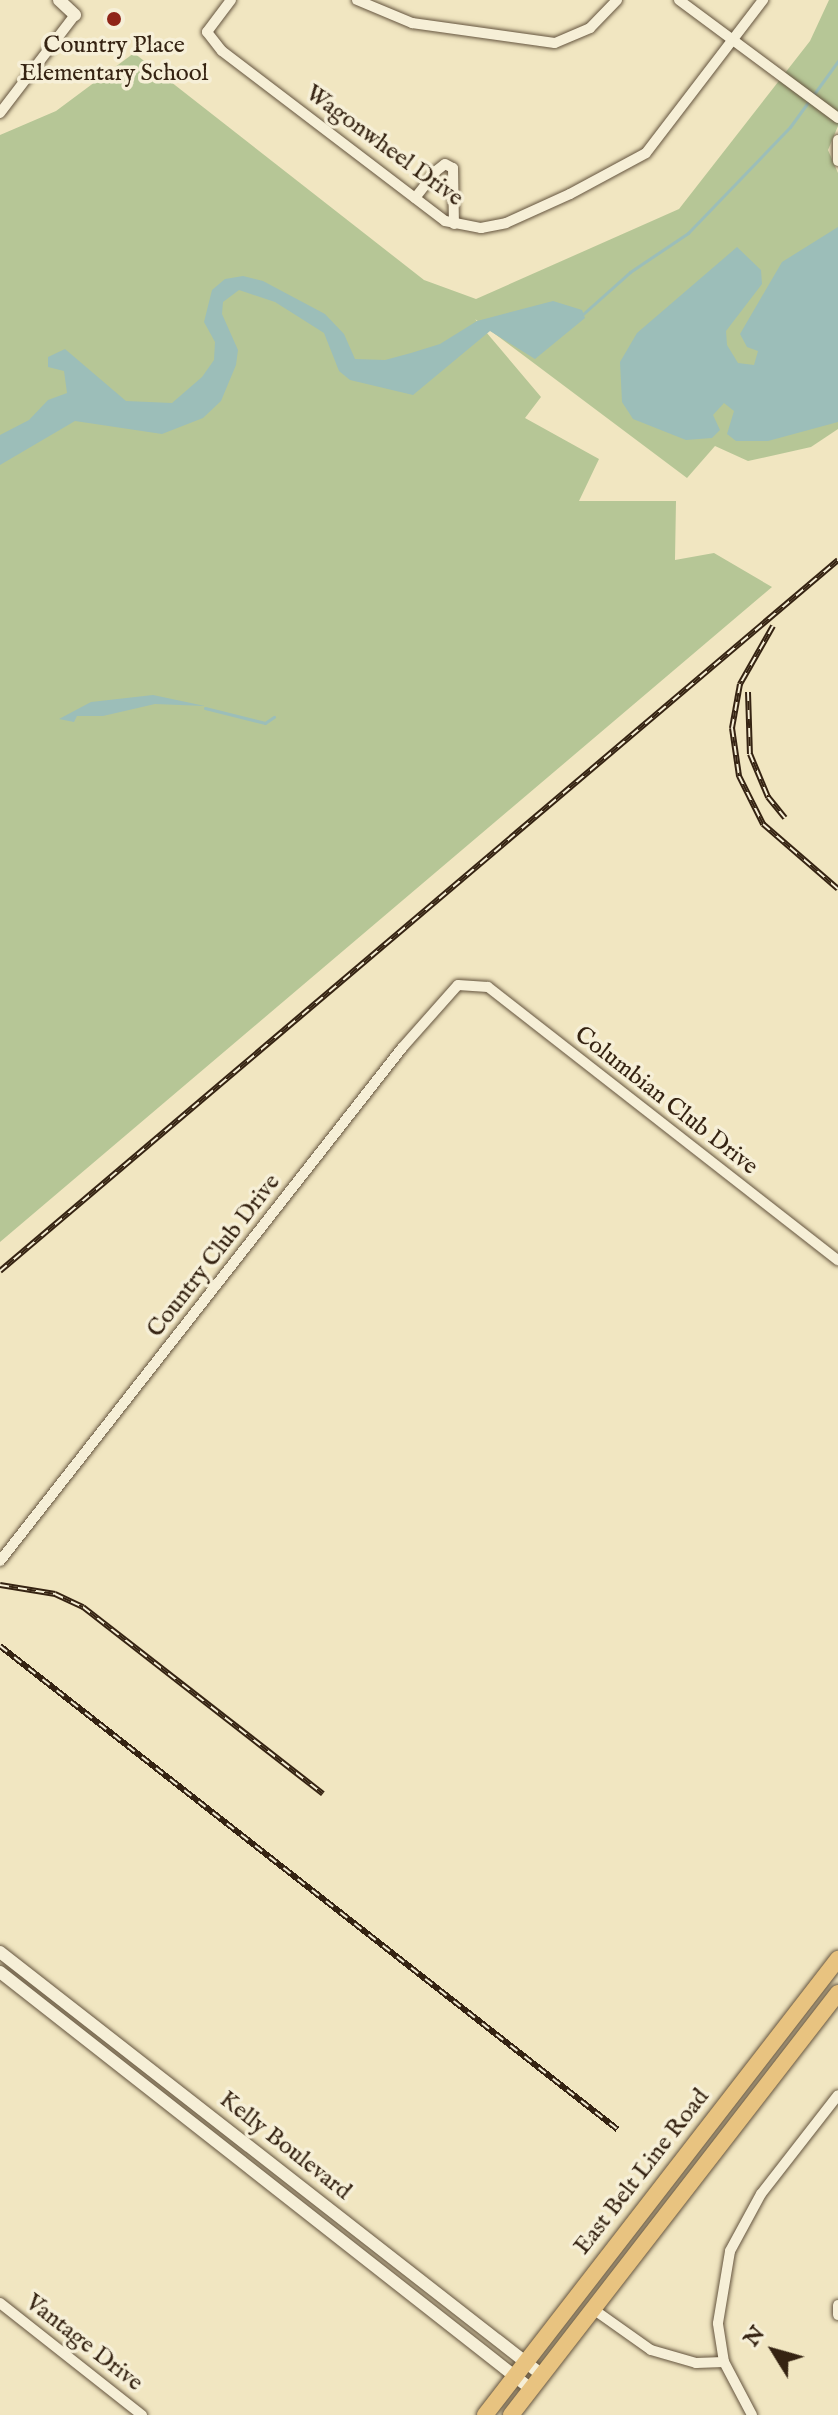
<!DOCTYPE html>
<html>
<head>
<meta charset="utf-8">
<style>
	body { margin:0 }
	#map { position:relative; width:838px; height:2415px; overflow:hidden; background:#f1e6c1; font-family:"IM FELL English",serif }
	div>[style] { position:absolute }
	.green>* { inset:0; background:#b6c696 }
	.water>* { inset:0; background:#9cbeb9 }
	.stream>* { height:3px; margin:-1.5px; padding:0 1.5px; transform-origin:1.5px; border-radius:1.5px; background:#9cbeb9 }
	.roads { filter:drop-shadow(0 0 2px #64543e) drop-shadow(0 0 2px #64543e) }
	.minor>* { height:10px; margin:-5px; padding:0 5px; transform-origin:5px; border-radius:5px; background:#f6efd7 }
	.tertiary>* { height:12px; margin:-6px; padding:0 6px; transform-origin:6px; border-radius:6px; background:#f6efd7 }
	.primary>* { height:16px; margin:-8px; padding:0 8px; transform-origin:8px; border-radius:8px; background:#e8c380 }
	.rail>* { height:6px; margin-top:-3px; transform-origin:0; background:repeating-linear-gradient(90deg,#f6efd7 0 9px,#352312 0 18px); box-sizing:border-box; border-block:2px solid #352312 }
	.dots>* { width:22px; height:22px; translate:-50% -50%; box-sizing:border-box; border:4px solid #f6efd7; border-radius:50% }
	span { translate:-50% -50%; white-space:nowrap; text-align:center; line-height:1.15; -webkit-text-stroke:7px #f6efd7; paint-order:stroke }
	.poi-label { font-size:24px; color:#352312 }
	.street-label { font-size:24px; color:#352312 }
	.north { position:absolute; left:734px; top:2311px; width:80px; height:80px; -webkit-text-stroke:6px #f6efd7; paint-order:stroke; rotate:307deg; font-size:22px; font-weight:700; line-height:32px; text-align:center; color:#352312 }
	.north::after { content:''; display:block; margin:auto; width:28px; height:36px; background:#352312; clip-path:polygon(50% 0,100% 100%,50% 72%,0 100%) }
</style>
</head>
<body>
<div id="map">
	<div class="green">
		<i style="clip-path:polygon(829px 0,838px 0,838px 126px,828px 150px,838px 173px,838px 429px,811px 447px,748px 461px,715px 446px,687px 478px,475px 319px,541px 397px,525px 418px,599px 459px,579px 501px,676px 501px,675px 560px,714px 553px,772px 587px,0 1242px,0 135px,56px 111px,134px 53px,424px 280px,476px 299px,679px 209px,810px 41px)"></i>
	</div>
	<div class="water">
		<i style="clip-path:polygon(838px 227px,838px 422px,768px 441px,736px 441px,727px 434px,734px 411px,724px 403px,713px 415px,720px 430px,712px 438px,686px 440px,633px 419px,622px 402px,620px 362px,637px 333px,737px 247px,761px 270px,762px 284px,726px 331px,727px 345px,738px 363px,754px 365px,758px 351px,747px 347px,740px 334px,782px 262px)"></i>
		<i style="clip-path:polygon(243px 276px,263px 281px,325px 314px,344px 334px,355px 359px,385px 360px,411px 353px,440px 344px,477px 321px,553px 301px,582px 310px,585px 318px,535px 359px,490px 331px,413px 395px,350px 380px,339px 371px,324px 333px,275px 302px,239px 290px,223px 302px,222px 314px,238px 350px,236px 365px,221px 401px,203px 418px,162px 434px,75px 421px,0 465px,0 435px,29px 420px,48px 400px,67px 393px,64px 371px,48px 367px,48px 357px,65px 349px,126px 401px,172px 403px,202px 377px,214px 360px,215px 342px,204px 322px,212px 290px,225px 279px)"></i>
		<i style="clip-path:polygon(153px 695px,205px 706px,155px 704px,103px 716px,77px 716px,74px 722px,59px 719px,91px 702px)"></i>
	</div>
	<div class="stream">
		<i style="left:583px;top:314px;width:63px;rotate:-41.8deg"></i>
		<i style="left:630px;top:272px;width:70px;rotate:-33.9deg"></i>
		<i style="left:688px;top:233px;width:147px;rotate:-46.1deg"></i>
		<i style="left:790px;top:127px;width:82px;rotate:-54deg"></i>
		<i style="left:205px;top:708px;width:62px;rotate:14deg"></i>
		<i style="left:265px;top:723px;width:11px;rotate:-34deg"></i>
	</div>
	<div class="roads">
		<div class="minor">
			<i style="left:231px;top:0;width:40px;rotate:127deg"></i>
			<i style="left:207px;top:32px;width:24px;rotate:52deg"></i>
			<i style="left:222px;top:51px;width:280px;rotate:37.3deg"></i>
			<i style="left:445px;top:221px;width:37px;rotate:11deg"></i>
			<i style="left:481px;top:228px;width:25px;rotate:-11deg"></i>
			<i style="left:506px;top:223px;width:70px;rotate:-24.4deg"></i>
			<i style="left:570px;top:194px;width:86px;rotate:-28.3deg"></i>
			<i style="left:646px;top:153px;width:193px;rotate:-52.6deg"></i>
			<i style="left:357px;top:0;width:60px;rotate:22.7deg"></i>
			<i style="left:412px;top:23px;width:144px;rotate:8deg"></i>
			<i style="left:555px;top:43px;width:38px;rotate:-23deg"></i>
			<i style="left:590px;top:28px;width:39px;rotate:-46deg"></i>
			<i style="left:679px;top:0;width:198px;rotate:36.6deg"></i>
			<i style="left:0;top:113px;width:123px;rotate:-52.6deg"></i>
			<i style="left:838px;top:140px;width:21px;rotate:90deg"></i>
			<i style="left:415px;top:198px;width:34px;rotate:-52deg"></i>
			<i style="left:436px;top:171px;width:11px;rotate:-38deg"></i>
			<i style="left:445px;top:164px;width:9px;rotate:27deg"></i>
			<i style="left:453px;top:168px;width:56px;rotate:89deg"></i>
			<i style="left:0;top:1561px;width:652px;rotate:-51.92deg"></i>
			<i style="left:402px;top:1048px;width:84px;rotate:-48.4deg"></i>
			<i style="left:458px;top:985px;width:30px;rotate:4deg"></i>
			<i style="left:488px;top:987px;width:444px;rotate:38deg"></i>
			<i style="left:0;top:2303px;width:181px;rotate:38.3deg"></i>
			<i style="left:838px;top:2305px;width:10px;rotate:90deg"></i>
			<i style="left:593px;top:2309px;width:71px;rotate:35.3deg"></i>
			<i style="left:651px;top:2350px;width:47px;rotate:16.1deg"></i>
			<i style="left:696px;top:2363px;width:28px;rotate:-2deg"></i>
			<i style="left:752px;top:2415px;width:60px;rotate:-117.8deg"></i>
			<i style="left:724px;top:2362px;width:39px;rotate:-99deg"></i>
			<i style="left:718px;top:2323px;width:73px;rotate:-80.5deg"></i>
			<i style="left:730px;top:2251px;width:65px;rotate:-61.5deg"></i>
			<i style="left:761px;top:2194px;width:125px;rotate:-52.1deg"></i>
		</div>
		<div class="tertiary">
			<i style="left:59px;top:0;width:22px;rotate:43deg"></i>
			<i style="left:0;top:1952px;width:688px;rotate:37.97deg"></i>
			<i style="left:0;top:1972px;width:675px;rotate:38.14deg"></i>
		</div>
		<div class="primary">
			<i style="left:485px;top:2415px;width:577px;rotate:-52.26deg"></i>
			<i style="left:511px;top:2415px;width:534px;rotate:-52.23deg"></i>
		</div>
	</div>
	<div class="rail">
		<i style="left:773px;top:626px;width:67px;rotate:119.6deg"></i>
		<i style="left:740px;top:684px;width:45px;rotate:100.3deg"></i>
		<i style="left:732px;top:728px;width:49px;rotate:81.7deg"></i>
		<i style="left:739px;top:776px;width:54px;rotate:63.4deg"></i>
		<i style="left:763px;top:824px;width:99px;rotate:40.9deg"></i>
		<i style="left:748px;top:692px;width:62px;rotate:88.2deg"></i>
		<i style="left:750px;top:754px;width:47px;rotate:67.3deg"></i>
		<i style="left:768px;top:797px;width:27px;rotate:51deg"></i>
		<i style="left:0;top:1271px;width:1099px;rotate:-40.31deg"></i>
		<i style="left:0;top:1585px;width:56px;rotate:9.3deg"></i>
		<i style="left:55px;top:1594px;width:31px;rotate:25deg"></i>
		<i style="left:83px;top:1607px;width:304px;rotate:37.9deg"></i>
		<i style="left:0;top:1646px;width:784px;rotate:38.05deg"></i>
	</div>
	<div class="dots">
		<i style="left:114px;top:19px;background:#8f2418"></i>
	</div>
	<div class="poi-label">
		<span style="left:114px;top:60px">Country Place<br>Elementary School</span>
	</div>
	<div class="street-label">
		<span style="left:384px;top:146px;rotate:36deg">Wagonwheel Drive</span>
		<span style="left:666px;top:1101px;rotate:38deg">Columbian Club Drive</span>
		<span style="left:214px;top:1256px;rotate:-52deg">Country Club Drive</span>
		<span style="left:285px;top:2146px;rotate:38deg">Kelly Boulevard</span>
		<span style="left:642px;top:2172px;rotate:-52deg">East Belt Line Road</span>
		<span style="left:84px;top:2343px;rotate:38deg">Vantage Drive</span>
	</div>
	<div class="north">N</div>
</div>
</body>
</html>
